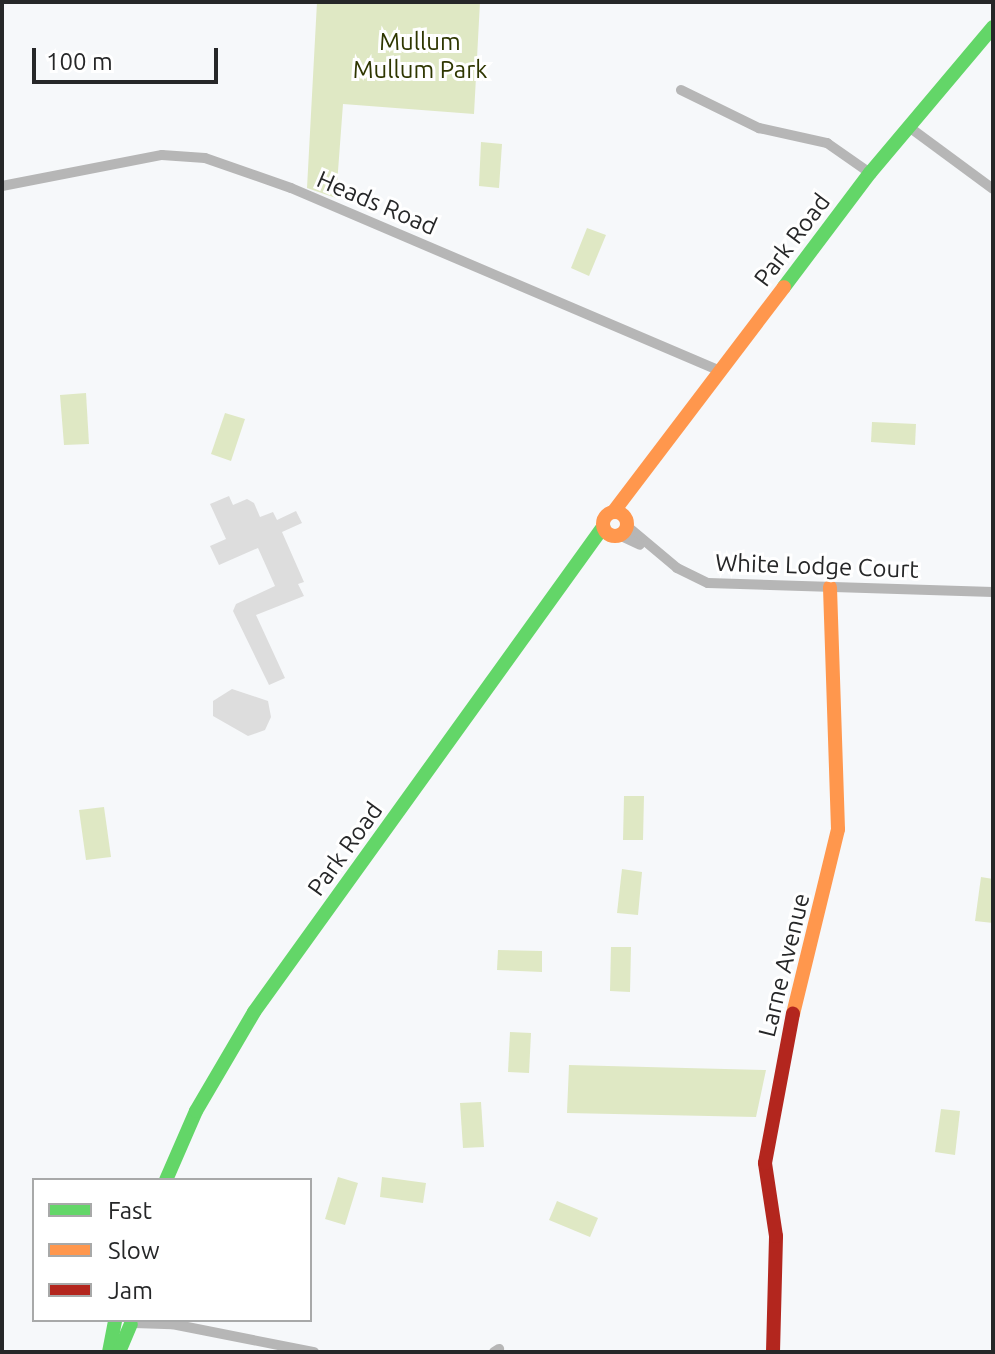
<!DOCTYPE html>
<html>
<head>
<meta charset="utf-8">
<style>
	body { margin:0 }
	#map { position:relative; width:995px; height:1354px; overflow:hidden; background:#f6f8fa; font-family:Ubuntu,sans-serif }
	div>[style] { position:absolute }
	.green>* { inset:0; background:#dfe8c4 }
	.building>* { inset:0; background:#ddd }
	.street>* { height:10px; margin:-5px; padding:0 5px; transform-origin:5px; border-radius:5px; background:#b6b6b6 }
	.fast>* { height:14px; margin:-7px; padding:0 7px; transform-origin:7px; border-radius:7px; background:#63d668 }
	.slow>* { height:14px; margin:-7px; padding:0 7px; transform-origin:7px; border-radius:7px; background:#ff974d }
	.slow>.ring { margin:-7px; padding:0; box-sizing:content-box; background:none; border:14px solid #ff974d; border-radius:50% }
	.jam>* { height:14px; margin:-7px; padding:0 7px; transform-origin:7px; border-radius:7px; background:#b3261e }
	span { translate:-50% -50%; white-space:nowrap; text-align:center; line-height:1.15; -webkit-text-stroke:6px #fff; paint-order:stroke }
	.park-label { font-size:24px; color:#2e3600 }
	.street-label { font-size:24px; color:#262728 }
	.frame { position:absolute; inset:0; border:4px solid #262728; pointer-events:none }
	.legend { position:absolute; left:32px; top:1178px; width:280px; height:144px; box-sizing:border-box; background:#fff; border:2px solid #a8a9a9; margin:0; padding:10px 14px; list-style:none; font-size:24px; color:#262728 }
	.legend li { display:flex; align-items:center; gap:16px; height:40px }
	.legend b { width:40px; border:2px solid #a8a9a9 }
	.scale { position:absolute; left:32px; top:48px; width:186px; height:36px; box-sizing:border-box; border:4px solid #262728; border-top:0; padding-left:10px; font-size:24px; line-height:28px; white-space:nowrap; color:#262728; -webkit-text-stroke:6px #fff; paint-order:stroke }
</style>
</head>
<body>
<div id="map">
	<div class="green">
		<i style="clip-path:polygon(317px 2px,480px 2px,474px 114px,343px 104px,336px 198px,307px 188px)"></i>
		<i style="clip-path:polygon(481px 142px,502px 144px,499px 188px,479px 186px)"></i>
		<i style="clip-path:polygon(587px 228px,606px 235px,589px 276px,571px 268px)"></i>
		<i style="clip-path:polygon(86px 393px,89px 444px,64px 445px,60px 395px)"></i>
		<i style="clip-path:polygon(225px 413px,245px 419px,231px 461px,211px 454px)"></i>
		<i style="clip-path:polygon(872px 422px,916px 424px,915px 445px,871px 442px)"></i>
		<i style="clip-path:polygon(624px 796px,644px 796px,643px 840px,623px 840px)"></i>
		<i style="clip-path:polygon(104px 807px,111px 857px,86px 860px,79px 810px)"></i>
		<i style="clip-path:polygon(622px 869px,642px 872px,638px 915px,617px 913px)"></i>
		<i style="clip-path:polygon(981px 877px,993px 879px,993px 923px,975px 921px)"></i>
		<i style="clip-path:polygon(611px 947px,631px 947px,630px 992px,610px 991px)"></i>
		<i style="clip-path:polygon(498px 950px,542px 951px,542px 972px,497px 970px)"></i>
		<i style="clip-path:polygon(510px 1032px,531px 1033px,529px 1073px,508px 1072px)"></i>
		<i style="clip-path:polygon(569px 1065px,766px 1070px,756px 1117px,567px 1113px)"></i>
		<i style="clip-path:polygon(481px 1102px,484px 1147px,463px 1148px,460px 1103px)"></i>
		<i style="clip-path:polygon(941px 1109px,960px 1111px,955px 1155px,935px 1152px)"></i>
		<i style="clip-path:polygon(338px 1177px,358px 1183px,345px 1225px,325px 1219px)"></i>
		<i style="clip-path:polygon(382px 1177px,426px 1183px,423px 1203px,380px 1197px)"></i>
		<i style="clip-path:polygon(557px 1201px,598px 1218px,590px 1237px,549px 1220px)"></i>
	</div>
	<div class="building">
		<i style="clip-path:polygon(229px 496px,233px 505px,247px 499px,254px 503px,260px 517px,273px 512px,277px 520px,296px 511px,302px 523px,282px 532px,304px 582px,298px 584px,304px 596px,256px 615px,285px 678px,269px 685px,233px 611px,236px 604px,275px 586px,258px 548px,219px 565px,210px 546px,226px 539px,210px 504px)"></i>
		<i style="clip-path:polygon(232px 689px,268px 701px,271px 717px,265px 730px,248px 736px,213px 716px,213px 701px)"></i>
	</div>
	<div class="street">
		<i style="left:681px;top:90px;width:87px;rotate:26deg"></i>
		<i style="left:759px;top:128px;width:70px;rotate:12.4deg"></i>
		<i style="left:827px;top:143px;width:52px;rotate:34.9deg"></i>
		<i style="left:909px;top:127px;width:104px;rotate:36.4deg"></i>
		<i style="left:2px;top:186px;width:163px;rotate:-11deg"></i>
		<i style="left:162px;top:155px;width:43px;rotate:4deg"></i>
		<i style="left:205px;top:158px;width:91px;rotate:19.2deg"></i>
		<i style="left:291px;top:188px;width:467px;rotate:23.1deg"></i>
		<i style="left:627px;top:526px;width:65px;rotate:40deg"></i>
		<i style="left:677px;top:568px;width:34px;rotate:26deg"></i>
		<i style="left:708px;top:583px;width:285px;rotate:1.8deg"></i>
		<i style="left:619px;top:535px;width:23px;rotate:25deg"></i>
		<i style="left:134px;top:1323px;width:38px;rotate:2deg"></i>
		<i style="left:172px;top:1324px;width:145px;rotate:11.2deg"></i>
		<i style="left:494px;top:1352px;width:6px;rotate:-31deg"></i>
	</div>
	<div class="fast">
		<i style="left:784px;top:287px;width:143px;rotate:-53deg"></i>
		<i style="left:870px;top:173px;width:191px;rotate:-49.9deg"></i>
		<i style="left:166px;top:1180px;width:75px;rotate:-66.5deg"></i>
		<i style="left:196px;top:1111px;width:115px;rotate:-59.6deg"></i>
		<i style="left:254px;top:1012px;width:598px;rotate:-54.26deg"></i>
		<i style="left:109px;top:1352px;width:33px;rotate:-79deg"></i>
		<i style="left:119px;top:1352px;width:30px;rotate:-67deg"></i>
	</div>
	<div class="slow">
		<i style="left:614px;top:511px;width:281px;rotate:-52.8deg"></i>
		<i class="ring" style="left:603px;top:512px;width:10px;height:10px"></i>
		<i style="left:793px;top:1014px;width:190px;rotate:-76.3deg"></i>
		<i style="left:838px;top:829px;width:242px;rotate:-91.9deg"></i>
	</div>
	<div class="jam">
		<i style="left:773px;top:1352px;width:116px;rotate:-88.5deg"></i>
		<i style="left:776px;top:1236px;width:74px;rotate:-98.6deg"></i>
		<i style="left:765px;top:1163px;width:152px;rotate:-79.4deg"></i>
	</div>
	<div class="park-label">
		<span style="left:420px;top:56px">Mullum<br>Mullum Park</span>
	</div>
	<div class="street-label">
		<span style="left:377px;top:203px;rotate:23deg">Heads Road</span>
		<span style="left:792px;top:240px;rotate:-53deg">Park Road</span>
		<span style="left:817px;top:566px;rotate:2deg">White Lodge Court</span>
		<span style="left:345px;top:849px;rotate:-54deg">Park Road</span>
		<span style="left:784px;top:965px;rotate:-76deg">Larne Avenue</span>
	</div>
	<div class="frame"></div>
	<ul class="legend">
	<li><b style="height:10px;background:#63d668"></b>Fast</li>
	<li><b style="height:10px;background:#ff974d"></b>Slow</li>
	<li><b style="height:10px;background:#b3261e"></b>Jam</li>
	</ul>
	<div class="scale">100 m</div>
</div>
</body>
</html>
